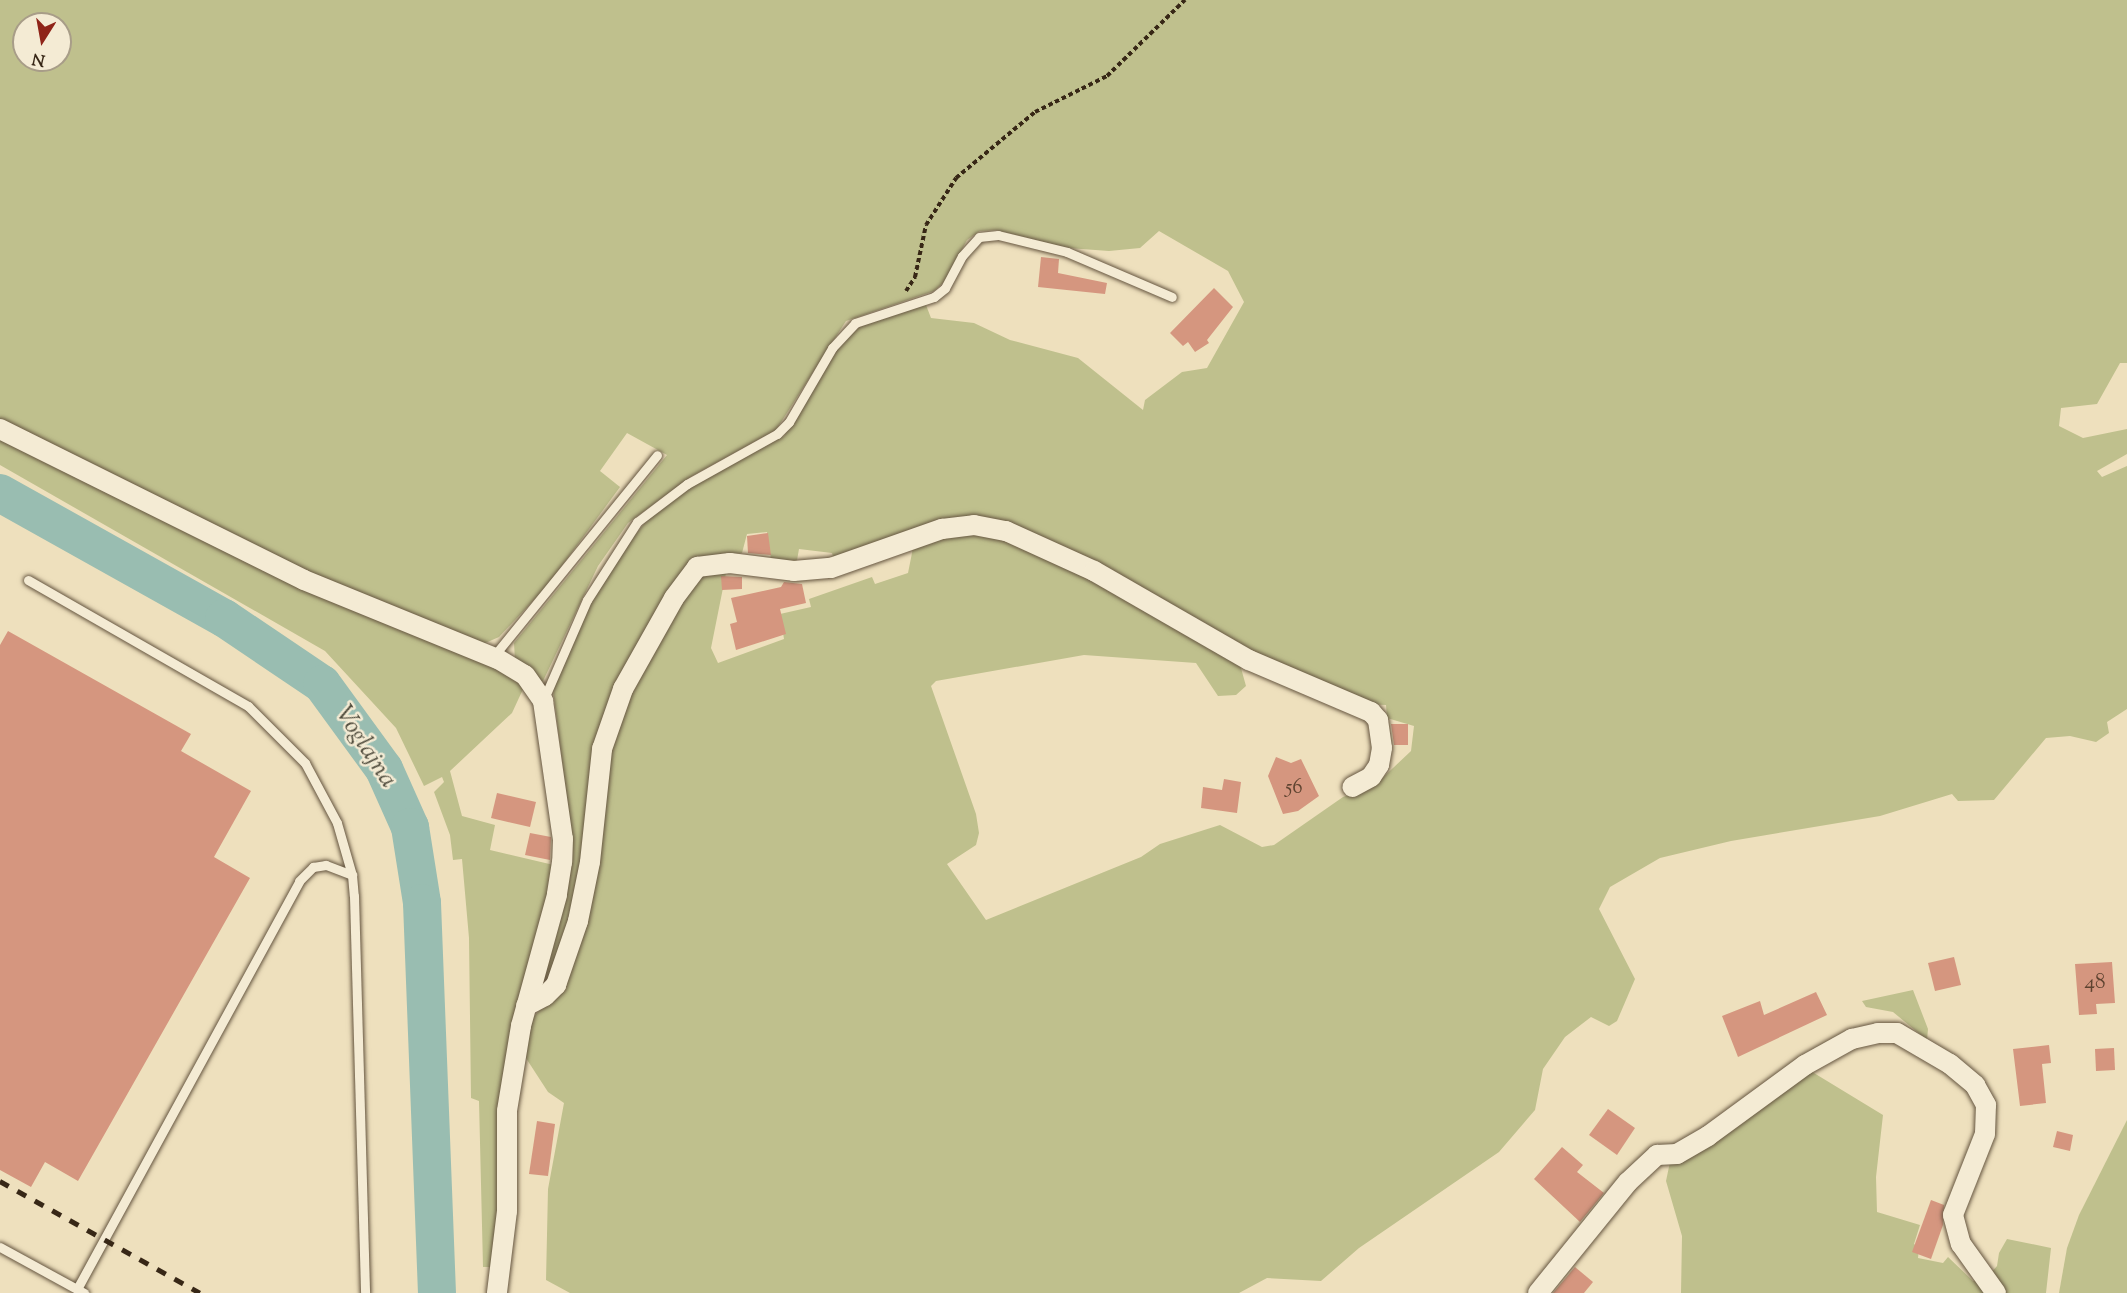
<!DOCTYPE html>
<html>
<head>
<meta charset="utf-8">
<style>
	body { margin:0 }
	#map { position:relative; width:2127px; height:1293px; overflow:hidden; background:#eee0bd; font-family:"Sorts Mill Goudy",serif }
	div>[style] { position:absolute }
	.green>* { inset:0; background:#bfc08d }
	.river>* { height:38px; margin:-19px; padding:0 19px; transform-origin:19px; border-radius:19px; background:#99bdb1 }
	.building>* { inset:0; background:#d5967f }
	.path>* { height:4px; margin-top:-2px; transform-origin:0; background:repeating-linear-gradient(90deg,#372716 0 4.5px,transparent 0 7.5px) }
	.roads { filter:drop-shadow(0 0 2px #655540) drop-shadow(0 0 2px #655540) }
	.lane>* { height:9px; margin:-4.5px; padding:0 4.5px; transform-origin:4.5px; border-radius:4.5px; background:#f4ebd4 }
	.street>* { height:20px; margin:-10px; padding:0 10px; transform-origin:10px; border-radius:10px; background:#f4ebd4 }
	.rail>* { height:4.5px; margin-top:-2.25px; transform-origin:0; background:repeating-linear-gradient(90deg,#372716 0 10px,transparent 0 20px) }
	span { translate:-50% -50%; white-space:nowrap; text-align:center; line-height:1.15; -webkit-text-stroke:5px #f4ebd4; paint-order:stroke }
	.number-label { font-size:21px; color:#5e4330 }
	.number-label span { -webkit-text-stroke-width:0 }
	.water-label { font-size:26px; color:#504c3d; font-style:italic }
	.north { position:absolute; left:12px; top:12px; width:60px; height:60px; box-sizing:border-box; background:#f4ebd4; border:2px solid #a89d88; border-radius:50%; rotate:191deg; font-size:16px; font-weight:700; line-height:24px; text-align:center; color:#372716 }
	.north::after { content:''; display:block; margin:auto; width:21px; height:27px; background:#8f2418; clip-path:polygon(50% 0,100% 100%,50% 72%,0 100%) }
</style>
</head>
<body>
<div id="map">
	<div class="green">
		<i style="clip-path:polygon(evenodd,0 0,2127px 0,2127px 363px,2120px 363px,2097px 404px,2061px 408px,2059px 426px,2083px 438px,2127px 429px,2127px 454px,2097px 471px,2102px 477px,2127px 466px,2127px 709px,2107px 722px,2109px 733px,2096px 742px,2070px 736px,2046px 738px,1994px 800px,1958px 801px,1952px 794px,1880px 816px,1731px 841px,1660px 858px,1610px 887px,1599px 909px,1635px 979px,1617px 1021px,1609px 1026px,1591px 1017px,1565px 1037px,1543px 1069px,1535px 1110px,1499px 1152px,1359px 1248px,1321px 1281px,1267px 1278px,1239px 1293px,570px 1293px,546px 1280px,548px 1189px,564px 1103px,548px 1092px,522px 1052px,528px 1023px,558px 990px,582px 922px,595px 863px,606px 749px,635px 675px,676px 603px,700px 570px,727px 568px,711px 648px,718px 663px,784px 639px,780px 614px,811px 607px,809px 599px,872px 577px,875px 584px,908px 573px,914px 543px,973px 528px,1004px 535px,1078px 568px,1239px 661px,1246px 686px,1236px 695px,1218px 696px,1196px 663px,1084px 655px,936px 681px,931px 686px,976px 814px,979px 833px,976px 845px,947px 864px,986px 920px,1141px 857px,1160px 844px,1220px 825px,1262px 847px,1274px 845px,1343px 797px,1375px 785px,1411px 751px,1414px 726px,1387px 718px,1386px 705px,1365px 704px,1251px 657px,1097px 567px,1009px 527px,977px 520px,953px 521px,834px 560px,832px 553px,799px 549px,796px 566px,771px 559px,767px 532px,747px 534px,742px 553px,696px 562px,670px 592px,618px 689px,591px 771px,585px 863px,575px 920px,556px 978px,551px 982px,543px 977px,563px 896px,572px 840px,553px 690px,577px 627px,610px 566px,652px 514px,699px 481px,784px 436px,842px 341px,861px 326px,883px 316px,926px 305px,931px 318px,974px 323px,1010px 340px,1078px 358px,1143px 410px,1145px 400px,1182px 372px,1207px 368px,1244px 302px,1228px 271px,1159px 231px,1140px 248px,1109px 251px,1068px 248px,996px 230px,980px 231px,967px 240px,945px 281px,934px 291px,846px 321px,776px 430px,692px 476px,628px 523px,598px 566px,543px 681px,535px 681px,515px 661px,514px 643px,667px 455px,627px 433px,600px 471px,620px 487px,547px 586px,499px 637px,483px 644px,431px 628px,317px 578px,0 422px,0 0,24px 24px,60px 24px,60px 60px,24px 60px,24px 24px)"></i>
		<i style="clip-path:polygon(0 438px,504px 672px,524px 687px,512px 713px,450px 771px,462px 816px,495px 825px,490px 850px,558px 866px,532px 976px,499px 1267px,483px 1267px,479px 1101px,471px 1098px,469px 938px,462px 859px,453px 860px,450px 835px,434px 792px,444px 782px,442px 777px,424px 786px,396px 728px,325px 651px,0 465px)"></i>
		<i style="clip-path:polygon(1913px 990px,1928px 1029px,1927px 1040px,1893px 1012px,1866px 1007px,1862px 1001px)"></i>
		<i style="clip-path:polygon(1809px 1070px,1883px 1115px,1876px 1177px,1877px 1212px,1920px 1225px,1914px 1244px,1919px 1248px,1918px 1258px,1943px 1263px,1948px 1257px,1973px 1281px,1979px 1280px,1989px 1293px,1681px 1293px,1682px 1236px,1666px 1181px,1670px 1162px,1692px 1157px,1743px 1123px)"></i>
		<i style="clip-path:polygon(2127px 1120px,2127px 1293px,2059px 1293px,2067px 1248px,2079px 1215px)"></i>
		<i style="clip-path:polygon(2007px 1239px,2051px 1248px,2046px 1293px,2001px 1293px,1989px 1275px,1997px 1266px,1999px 1253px)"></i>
	</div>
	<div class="river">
		<i style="left:0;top:493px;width:257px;rotate:29.2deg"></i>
		<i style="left:224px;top:618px;width:118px;rotate:34deg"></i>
		<i style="left:322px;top:684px;width:105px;rotate:53.9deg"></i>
		<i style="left:384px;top:769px;width:64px;rotate:65.9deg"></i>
		<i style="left:410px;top:827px;width:77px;rotate:81deg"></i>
		<i style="left:422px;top:903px;width:390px;rotate:87.8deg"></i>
	</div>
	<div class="building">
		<i style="clip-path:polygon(1041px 257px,1059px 259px,1058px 273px,1107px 283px,1105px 294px,1038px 287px)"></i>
		<i style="clip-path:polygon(1214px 288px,1233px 307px,1207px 340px,1209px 343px,1195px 352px,1188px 342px,1183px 346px,1170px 333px)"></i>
		<i style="clip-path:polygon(768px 533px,771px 555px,748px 553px,747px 536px)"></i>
		<i style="clip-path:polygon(721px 576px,742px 577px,742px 589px,722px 590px)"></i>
		<i style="clip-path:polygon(784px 582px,802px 584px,806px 603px,780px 609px,786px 634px,736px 650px,730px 624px,737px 622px,731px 598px,781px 587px)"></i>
		<i style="clip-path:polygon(8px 631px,191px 734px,181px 751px,251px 791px,214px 857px,250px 878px,78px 1181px,45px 1162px,31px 1187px,0 1170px,0 645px)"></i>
		<i style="clip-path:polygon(1391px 724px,1408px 724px,1408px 745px,1394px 745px)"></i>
		<i style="clip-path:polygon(1276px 757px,1291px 763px,1301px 759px,1319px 796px,1298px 811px,1283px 814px,1268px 776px)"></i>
		<i style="clip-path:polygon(1224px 779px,1241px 782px,1237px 813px,1201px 808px,1203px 787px,1222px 790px)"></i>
		<i style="clip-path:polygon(497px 793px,536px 802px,530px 827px,491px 818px)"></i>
		<i style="clip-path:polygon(530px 833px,551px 837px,550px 860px,525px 855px)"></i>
		<i style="clip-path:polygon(1954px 957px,1961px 985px,1935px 991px,1928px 963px)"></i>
		<i style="clip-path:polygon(2112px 962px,2115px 1003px,2096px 1004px,2097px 1014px,2079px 1015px,2075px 964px)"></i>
		<i style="clip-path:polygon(1816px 992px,1827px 1015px,1738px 1057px,1722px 1016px,1760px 1001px,1764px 1015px)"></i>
		<i style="clip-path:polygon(2049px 1045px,2051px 1063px,2042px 1064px,2046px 1103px,2020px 1106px,2013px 1049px)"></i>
		<i style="clip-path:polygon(2114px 1048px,2115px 1070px,2096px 1071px,2095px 1049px)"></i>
		<i style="clip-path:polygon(1608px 1109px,1635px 1128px,1617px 1155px,1589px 1135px)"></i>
		<i style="clip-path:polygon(537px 1121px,555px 1124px,548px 1176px,529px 1174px)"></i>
		<i style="clip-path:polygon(2057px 1131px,2073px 1135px,2070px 1151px,2053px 1147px)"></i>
		<i style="clip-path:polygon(1562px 1147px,1583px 1165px,1577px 1172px,1604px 1193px,1580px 1222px,1534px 1179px)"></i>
		<i style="clip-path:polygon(1931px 1200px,1944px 1205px,1943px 1225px,1931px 1259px,1912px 1252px)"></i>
		<i style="clip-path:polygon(1575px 1267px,1593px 1282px,1584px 1293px,1553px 1293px)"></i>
	</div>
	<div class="path">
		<i style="left:906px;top:291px;width:17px;rotate:-57deg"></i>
		<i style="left:915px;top:277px;width:53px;rotate:-78.1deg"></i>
		<i style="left:926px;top:225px;width:56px;rotate:-57.4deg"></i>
		<i style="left:956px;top:178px;width:103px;rotate:-39.9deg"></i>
		<i style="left:1035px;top:112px;width:80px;rotate:-26.6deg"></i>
		<i style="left:1107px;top:76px;width:109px;rotate:-44.3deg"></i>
	</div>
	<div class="roads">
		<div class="lane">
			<i style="left:28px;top:580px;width:254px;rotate:29.8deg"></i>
			<i style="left:248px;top:706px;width:81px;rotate:45deg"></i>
			<i style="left:305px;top:763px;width:68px;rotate:61.9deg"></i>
			<i style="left:337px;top:823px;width:54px;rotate:73.9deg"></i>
			<i style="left:352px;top:875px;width:21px;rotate:85deg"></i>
			<i style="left:354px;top:896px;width:397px;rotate:88.4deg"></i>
			<i style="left:493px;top:657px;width:260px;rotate:-50.9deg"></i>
			<i style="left:543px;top:701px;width:110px;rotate:-66.5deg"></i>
			<i style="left:587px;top:600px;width:93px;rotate:-57.3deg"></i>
			<i style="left:637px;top:522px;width:63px;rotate:-37.2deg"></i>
			<i style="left:687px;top:484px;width:103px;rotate:-29.1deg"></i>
			<i style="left:777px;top:434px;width:17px;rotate:-45deg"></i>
			<i style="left:789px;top:422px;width:86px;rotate:-59.8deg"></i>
			<i style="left:832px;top:348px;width:34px;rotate:-47deg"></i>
			<i style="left:855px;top:323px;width:83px;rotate:-18.2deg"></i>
			<i style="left:934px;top:297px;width:14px;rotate:-39deg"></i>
			<i style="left:945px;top:288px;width:36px;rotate:-62deg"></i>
			<i style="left:962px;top:256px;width:25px;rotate:-48deg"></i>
			<i style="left:979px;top:237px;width:19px;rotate:-6deg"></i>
			<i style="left:998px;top:235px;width:71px;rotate:13.8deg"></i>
			<i style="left:1067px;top:252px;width:114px;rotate:23.2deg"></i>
			<i style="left:0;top:1247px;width:96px;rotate:28.7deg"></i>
			<i style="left:77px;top:1289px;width:464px;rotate:-61.4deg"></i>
			<i style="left:299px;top:881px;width:20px;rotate:-45deg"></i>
			<i style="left:313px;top:867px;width:13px;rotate:-9deg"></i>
			<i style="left:326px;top:865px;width:28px;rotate:21deg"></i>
		</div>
		<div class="street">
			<i style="left:0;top:429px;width:339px;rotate:26.4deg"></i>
			<i style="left:304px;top:580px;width:209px;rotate:22.2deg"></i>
			<i style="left:498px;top:659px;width:31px;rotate:31deg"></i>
			<i style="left:525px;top:675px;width:32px;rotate:55deg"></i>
			<i style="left:543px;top:701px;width:139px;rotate:81.8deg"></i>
			<i style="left:563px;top:839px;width:23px;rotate:92deg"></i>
			<i style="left:562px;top:862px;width:33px;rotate:99deg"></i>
			<i style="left:557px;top:895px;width:136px;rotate:105.4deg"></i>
			<i style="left:521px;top:1026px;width:86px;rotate:99.4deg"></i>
			<i style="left:507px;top:1111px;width:100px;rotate:90deg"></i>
			<i style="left:507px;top:1211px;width:83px;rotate:97deg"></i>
			<i style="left:526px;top:1006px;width:21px;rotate:-28deg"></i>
			<i style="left:545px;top:996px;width:16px;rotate:-45deg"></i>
			<i style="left:556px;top:985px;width:68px;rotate:-71deg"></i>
			<i style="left:578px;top:921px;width:60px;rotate:-78.5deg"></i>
			<i style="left:590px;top:862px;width:114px;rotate:-83.9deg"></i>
			<i style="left:602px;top:749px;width:64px;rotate:-70.7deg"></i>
			<i style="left:623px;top:689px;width:104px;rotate:-60.7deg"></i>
			<i style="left:674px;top:598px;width:39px;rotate:-53deg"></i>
			<i style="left:697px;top:567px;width:33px;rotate:-7deg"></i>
			<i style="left:730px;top:563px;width:64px;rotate:7.1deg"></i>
			<i style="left:794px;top:571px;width:37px;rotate:-5deg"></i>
			<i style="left:831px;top:568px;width:118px;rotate:-19.4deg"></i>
			<i style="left:942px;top:529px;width:32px;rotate:-7deg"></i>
			<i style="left:974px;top:525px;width:33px;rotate:11deg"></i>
			<i style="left:1006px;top:531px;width:97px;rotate:24.4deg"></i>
			<i style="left:1094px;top:571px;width:179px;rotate:29.9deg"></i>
			<i style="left:1249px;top:660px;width:133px;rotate:23.1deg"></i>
			<i style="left:1371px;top:712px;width:11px;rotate:49deg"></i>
			<i style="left:1378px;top:720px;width:28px;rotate:82deg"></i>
			<i style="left:1382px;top:748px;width:17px;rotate:100deg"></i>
			<i style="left:1379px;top:765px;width:14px;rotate:124deg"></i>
			<i style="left:1371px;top:777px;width:21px;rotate:152deg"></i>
			<i style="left:1538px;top:1293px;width:143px;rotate:-51deg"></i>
			<i style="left:1628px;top:1182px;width:40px;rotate:-43deg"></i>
			<i style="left:1657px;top:1155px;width:20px;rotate:-3deg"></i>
			<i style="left:1677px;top:1154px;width:36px;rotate:-30deg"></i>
			<i style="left:1708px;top:1136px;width:120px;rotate:-36.2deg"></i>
			<i style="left:1805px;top:1065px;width:54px;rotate:-29deg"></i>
			<i style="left:1852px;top:1039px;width:27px;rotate:-13deg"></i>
			<i style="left:1878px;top:1033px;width:19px"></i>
			<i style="left:1897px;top:1033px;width:61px;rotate:30.3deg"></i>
			<i style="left:1950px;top:1064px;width:33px;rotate:40deg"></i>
			<i style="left:1975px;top:1085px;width:23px;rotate:61deg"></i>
			<i style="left:1986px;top:1105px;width:29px;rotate:92deg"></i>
			<i style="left:1985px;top:1134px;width:87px;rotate:111.6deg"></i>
			<i style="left:1953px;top:1215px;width:30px;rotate:75deg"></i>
			<i style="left:1961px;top:1244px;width:60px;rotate:54.5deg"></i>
		</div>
	</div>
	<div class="rail">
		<i style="left:0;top:1181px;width:229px;rotate:29.2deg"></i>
	</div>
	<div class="number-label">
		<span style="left:1294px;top:788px">56</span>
		<span style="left:2095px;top:983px">48</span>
	</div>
	<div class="water-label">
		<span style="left:365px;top:747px;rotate:57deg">Voglajna</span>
	</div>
	<div class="north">N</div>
</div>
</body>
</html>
